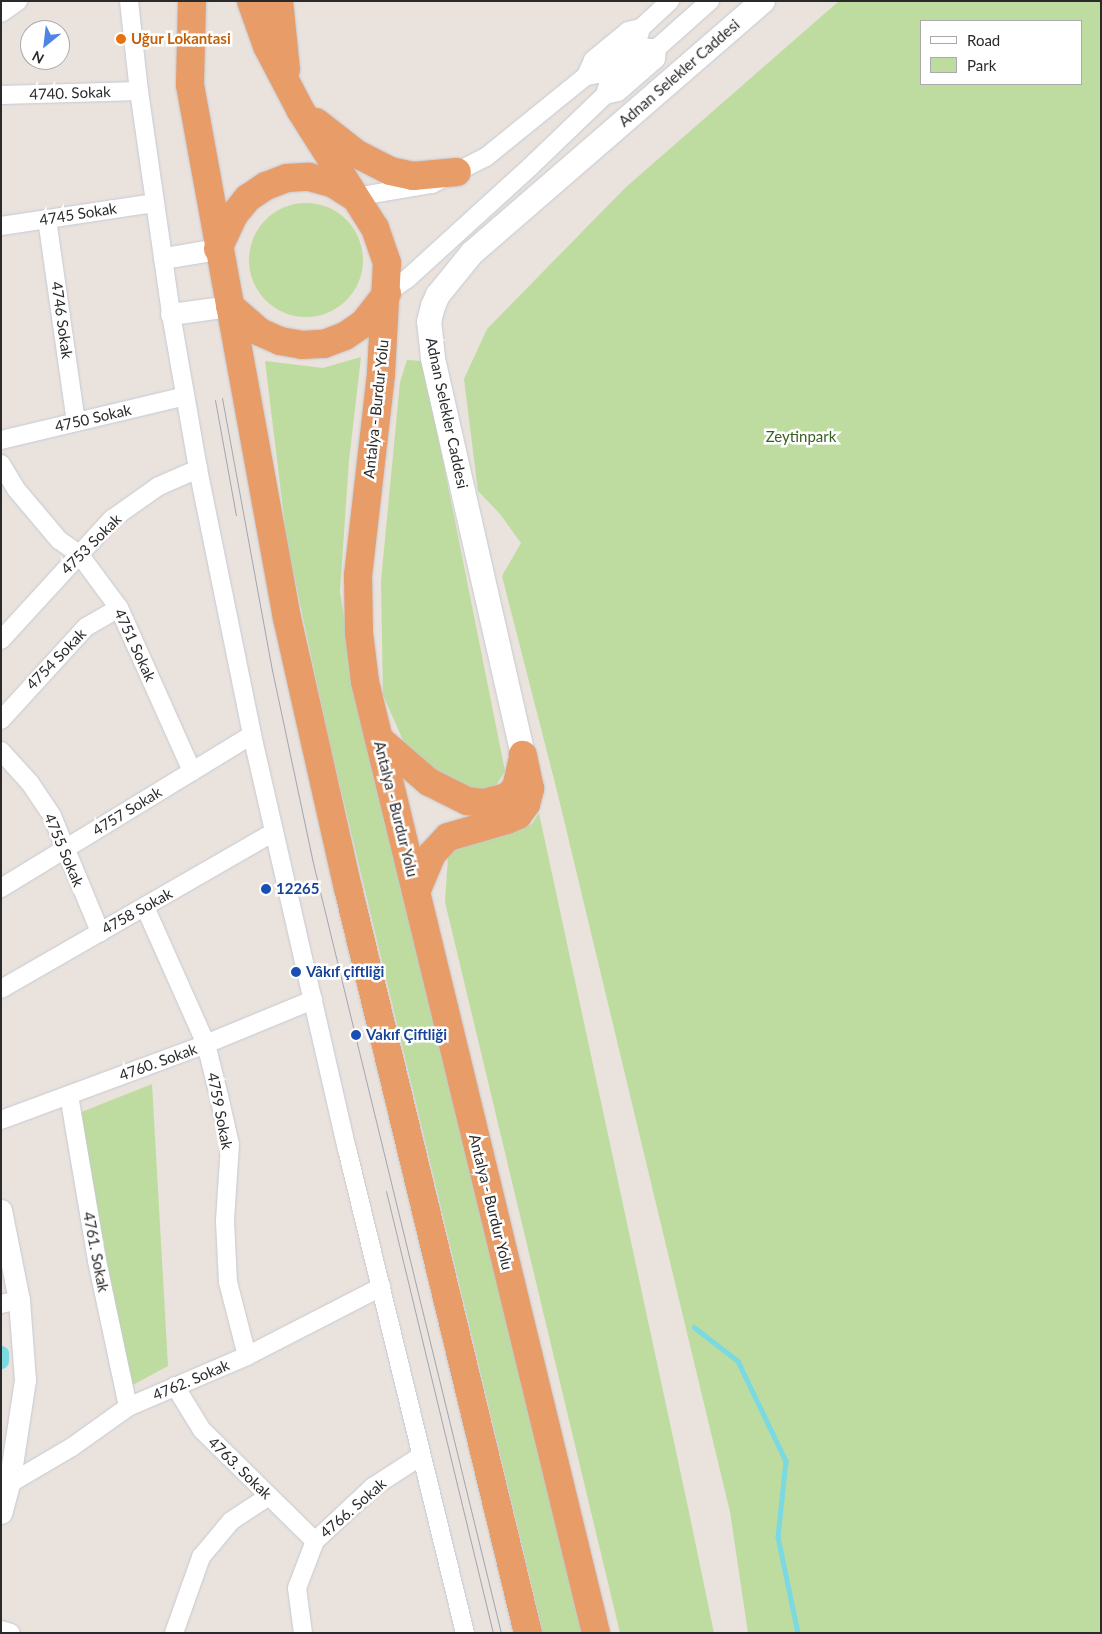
<!DOCTYPE html>
<html>
<head>
<meta charset="utf-8">
<style>
	body { margin:0 }
	#map { position:relative; width:1102px; height:1634px; overflow:hidden; background:#eae2dd; font-family:Lato,sans-serif }
	div>[style] { position:absolute }
	.green>* { inset:0; background:#bedc9f }
	.round { border-radius:50% }
	.stream>* { height:4.5px; margin:-2.25px; padding:0 2.25px; transform-origin:2.25px; border-radius:2.25px; background:#7bd9e2 }
	.canal>* { height:15px; margin:-7.5px; padding:0 7.5px; transform-origin:7.5px; border-radius:7.5px; background:#7bd9e2 }
	.roads { filter:drop-shadow(0 0 1px #c5cad2) drop-shadow(0 0 1px #c5cad2) }
	.minor>* { height:18px; margin:-9px; padding:0 9px; transform-origin:9px; border-radius:9px; background:#fff }
	.tertiary>* { height:21px; margin:-10.5px; padding:0 10.5px; transform-origin:10.5px; border-radius:10.5px; background:#fff }
	.secondary>* { height:24px; margin:-12px; padding:0 12px; transform-origin:12px; border-radius:12px; background:#fff }
	.trunk>* { height:28px; margin:-14px; padding:0 14px; transform-origin:14px; border-radius:14px; background:#e89c68 }
	.tram>* { height:1px; margin:-0.5px; padding:0 0.5px; transform-origin:0.5px; border-radius:0.5px; background:#a1a6b2 }
	.dots>* { width:14px; height:14px; translate:-50% -50%; box-sizing:border-box; border:2px solid #fff; border-radius:50% }
	span { translate:-50% -50%; white-space:nowrap; text-align:center; line-height:1.15; -webkit-text-stroke:5px #fff; paint-order:stroke }
	.food-label { font-size:15px; color:#c56008; font-weight:700 }
	.left { translate:0 -50%; text-align:left }
	.street-label { font-size:15px; color:#2a2a2a }
	.park-label { font-size:15px; color:#396021 }
	.transit-label { font-size:15px; color:#164399; font-weight:700 }
	.frame { position:absolute; inset:0; border:2px solid #2a2a2a; pointer-events:none }
	.legend { position:absolute; left:920px; top:20px; width:162px; height:65px; box-sizing:border-box; background:#fff; border:1px solid #aaa; margin:0; padding:6px 9px; list-style:none; font-size:15px; color:#2a2a2a }
	.legend li { display:flex; align-items:center; gap:10px; height:25px }
	.legend b { width:25px; border:1px solid #aaa }
	.north { position:absolute; left:20px; top:20px; width:50px; height:50px; box-sizing:border-box; background:#fff; border:1px solid #aaa; border-radius:50%; rotate:209deg; font-size:14px; font-weight:700; line-height:20px; text-align:center; color:#2a2a2a }
	.north::after { content:''; display:block; margin:auto; width:18px; height:22px; background:#4d85e7; clip-path:polygon(50% 0,100% 100%,50% 72%,0 100%) }
</style>
</head>
<body>
<div id="map">
	<div class="green">
		<i style="clip-path:polygon(evenodd,839px 1px,1101px 1px,1101px 1633px,748px 1633px,730px 1512px,557px 791px,502px 576px,521px 543px,500px 514px,478px 491px,464px 379px,487px 329px,625px 188px,839px 1px,1081px 21px,1081px 84px,921px 84px,921px 21px,1081px 21px)"></i>
		<i class="round" style="left:249px;top:203px;width:114px;height:114px"></i>
		<i style="clip-path:polygon(361px 357px,349px 460px,340px 592px,352px 666px,583px 1633px,543px 1633px,329px 740px,287px 542px,265px 361px,323px 368px)"></i>
		<i style="clip-path:polygon(407px 360px,423px 361px,505px 771px,497px 784px,477px 794px,446px 777px,406px 747px,383px 695px,381px 581px,400px 382px)"></i>
		<i style="clip-path:polygon(539px 813px,689px 1512px,714px 1633px,620px 1633px,445px 902px,448px 856px,464px 842px,508px 833px,532px 824px)"></i>
		<i style="clip-path:polygon(152px 1084px,168px 1366px,131px 1386px,79px 1113px)"></i>
	</div>
	<div class="stream">
		<i style="left:694px;top:1327px;width:56px;rotate:37.7deg"></i>
		<i style="left:738px;top:1361px;width:111px;rotate:64.4deg"></i>
		<i style="left:786px;top:1461px;width:76px;rotate:96deg"></i>
		<i style="left:778px;top:1537px;width:98px;rotate:78.2deg"></i>
	</div>
	<div class="canal">
		<i style="left:1px;top:1353px;width:8px;rotate:90deg"></i>
	</div>
	<div class="roads">
		<div class="minor">
			<i style="left:129px;top:1px;width:91px;rotate:83.7deg"></i>
			<i style="left:139px;top:91px;width:225px;rotate:81.8deg"></i>
			<i style="left:171px;top:314px;width:157px;rotate:80.1deg"></i>
			<i style="left:198px;top:469px;width:271px;rotate:78.5deg"></i>
			<i style="left:252px;top:735px;width:425px;rotate:77.1deg"></i>
			<i style="left:347px;top:1149px;width:498px;rotate:76.3deg"></i>
			<i style="left:1px;top:13px;width:21px;rotate:-35deg"></i>
			<i style="left:641px;top:28px;width:40px;rotate:-43deg"></i>
			<i style="left:657px;top:48px;width:71px;rotate:-41.6deg"></i>
			<i style="left:586px;top:76px;width:13px;rotate:-9deg"></i>
			<i style="left:599px;top:74px;width:52px;rotate:-41.9deg"></i>
			<i style="left:638px;top:39px;width:11px;rotate:-75deg"></i>
			<i style="left:1px;top:95px;width:138px;rotate:-1.7deg"></i>
			<i style="left:605px;top:95px;width:13px;rotate:-13deg"></i>
			<i style="left:618px;top:92px;width:50px;rotate:-41deg"></i>
			<i style="left:656px;top:59px;width:11px;rotate:-85deg"></i>
			<i style="left:355px;top:197px;width:78px;rotate:-9.6deg"></i>
			<i style="left:432px;top:184px;width:60px;rotate:-26.6deg"></i>
			<i style="left:486px;top:157px;width:129px;rotate:-39deg"></i>
			<i style="left:586px;top:76px;width:17px;rotate:-66deg"></i>
			<i style="left:593px;top:60px;width:45px;rotate:-39.6deg"></i>
			<i style="left:628px;top:31px;width:13px;rotate:-13deg"></i>
			<i style="left:47px;top:219px;width:205px;rotate:81.9deg"></i>
			<i style="left:1px;top:226px;width:156px;rotate:-8.5deg"></i>
			<i style="left:387px;top:293px;width:24px;rotate:-35deg"></i>
			<i style="left:407px;top:279px;width:166px;rotate:-42.3deg"></i>
			<i style="left:530px;top:167px;width:104px;rotate:-43.8deg"></i>
			<i style="left:605px;top:95px;width:14px;rotate:-73deg"></i>
			<i style="left:609px;top:82px;width:52px;rotate:-41.1deg"></i>
			<i style="left:648px;top:48px;width:9px"></i>
			<i style="left:1px;top:440px;width:189px;rotate:-13.4deg"></i>
			<i style="left:1px;top:464px;width:29px;rotate:59deg"></i>
			<i style="left:16px;top:489px;width:67px;rotate:49.9deg"></i>
			<i style="left:59px;top:540px;width:24px;rotate:35deg"></i>
			<i style="left:79px;top:554px;width:67px;rotate:53.5deg"></i>
			<i style="left:119px;top:608px;width:179px;rotate:65.9deg"></i>
			<i style="left:1px;top:640px;width:164px;rotate:-47.5deg"></i>
			<i style="left:112px;top:519px;width:57px;rotate:-35.1deg"></i>
			<i style="left:159px;top:486px;width:43px;rotate:-23.6deg"></i>
			<i style="left:1px;top:720px;width:126px;rotate:-47.6deg"></i>
			<i style="left:86px;top:627px;width:38px;rotate:-30deg"></i>
			<i style="left:1px;top:751px;width:43px;rotate:47.8deg"></i>
			<i style="left:30px;top:783px;width:40px;rotate:56deg"></i>
			<i style="left:52px;top:816px;width:126px;rotate:67.5deg"></i>
			<i style="left:1px;top:888px;width:294px;rotate:-31.4deg"></i>
			<i style="left:145px;top:907px;width:150px;rotate:66deg"></i>
			<i style="left:206px;top:1044px;width:54px;rotate:76deg"></i>
			<i style="left:219px;top:1096px;width:50px;rotate:77.3deg"></i>
			<i style="left:230px;top:1145px;width:76px;rotate:93.8deg"></i>
			<i style="left:225px;top:1221px;width:61px;rotate:87.2deg"></i>
			<i style="left:228px;top:1282px;width:76px;rotate:75.6deg"></i>
			<i style="left:1px;top:989px;width:315px;rotate:-29.9deg"></i>
			<i style="left:69px;top:1095px;width:168px;rotate:80.4deg"></i>
			<i style="left:97px;top:1261px;width:149px;rotate:78deg"></i>
			<i style="left:1px;top:1120px;width:219px;rotate:-20.3deg"></i>
			<i style="left:206px;top:1044px;width:116px;rotate:-22.4deg"></i>
			<i style="left:1px;top:1304px;width:18px;rotate:-13deg"></i>
			<i style="left:175px;top:1386px;width:52px;rotate:58.5deg"></i>
			<i style="left:202px;top:1430px;width:158px;rotate:44.5deg"></i>
			<i style="left:9px;top:1484px;width:73px;rotate:-30.4deg"></i>
			<i style="left:72px;top:1447px;width:69px;rotate:-35.5deg"></i>
			<i style="left:128px;top:1407px;width:129px;rotate:-23.2deg"></i>
			<i style="left:247px;top:1356px;width:151px;rotate:-27.2deg"></i>
			<i style="left:1px;top:1630px;width:10px;rotate:17deg"></i>
			<i style="left:174px;top:1633px;width:81px;rotate:-70.4deg"></i>
			<i style="left:201px;top:1557px;width:47px;rotate:-50.2deg"></i>
			<i style="left:231px;top:1521px;width:45px;rotate:-33.3deg"></i>
			<i style="left:303px;top:1633px;width:45px;rotate:-97.6deg"></i>
			<i style="left:297px;top:1588px;width:50px;rotate:-69deg"></i>
			<i style="left:315px;top:1541px;width:79px;rotate:-43deg"></i>
			<i style="left:373px;top:1487px;width:57px;rotate:-32.9deg"></i>
		</div>
		<div class="tertiary">
			<i style="left:164px;top:258px;width:55px;rotate:-9.5deg"></i>
			<i style="left:171px;top:314px;width:60px;rotate:-7.7deg"></i>
			<i style="left:1px;top:1210px;width:92px;rotate:78.7deg"></i>
			<i style="left:19px;top:1300px;width:80px;rotate:85.7deg"></i>
			<i style="left:25px;top:1380px;width:105px;rotate:98.7deg"></i>
			<i style="left:9px;top:1484px;width:30px;rotate:105deg"></i>
		</div>
		<div class="secondary">
			<i style="left:523px;top:755px;width:407px;rotate:-102.8deg"></i>
			<i style="left:433px;top:358px;width:36px;rotate:-96deg"></i>
			<i style="left:429px;top:322px;width:16px;rotate:-76deg"></i>
			<i style="left:433px;top:306px;width:12px;rotate:-66deg"></i>
			<i style="left:438px;top:295px;width:54px;rotate:-51deg"></i>
			<i style="left:472px;top:253px;width:385px;rotate:-40.9deg"></i>
		</div>
		<div class="trunk">
			<i style="left:192px;top:1px;width:84px;rotate:91.4deg"></i>
			<i style="left:190px;top:85px;width:542px;rotate:79.69deg"></i>
			<i style="left:287px;top:618px;width:277px;rotate:77.3deg"></i>
			<i style="left:348px;top:888px;width:766px;rotate:76.42deg"></i>
			<i style="left:251px;top:1px;width:48px;rotate:70.4deg"></i>
			<i style="left:267px;top:46px;width:73px;rotate:62.4deg"></i>
			<i style="left:301px;top:111px;width:138px;rotate:57.7deg"></i>
			<i style="left:375px;top:228px;width:37px;rotate:71deg"></i>
			<i style="left:387px;top:263px;width:111px;rotate:93.1deg"></i>
			<i style="left:381px;top:374px;width:202px;rotate:96.5deg"></i>
			<i style="left:358px;top:575px;width:58px;rotate:89deg"></i>
			<i style="left:359px;top:633px;width:49px;rotate:83deg"></i>
			<i style="left:365px;top:682px;width:979px;rotate:76.35deg"></i>
			<i style="left:279px;top:1px;width:69px;rotate:84.2deg"></i>
			<i style="left:316px;top:122px;width:52px;rotate:38deg"></i>
			<i style="left:357px;top:154px;width:37px;rotate:27deg"></i>
			<i style="left:390px;top:171px;width:24px;rotate:12deg"></i>
			<i style="left:413px;top:176px;width:44px;rotate:-5.2deg"></i>
			<i style="left:218px;top:249px;width:38px;rotate:-65deg"></i>
			<i style="left:234px;top:215px;width:22px;rotate:-51deg"></i>
			<i style="left:248px;top:198px;width:22px;rotate:-34deg"></i>
			<i style="left:266px;top:186px;width:22px;rotate:-21deg"></i>
			<i style="left:287px;top:178px;width:22px;rotate:-3deg"></i>
			<i style="left:309px;top:177px;width:24px;rotate:15deg"></i>
			<i style="left:332px;top:183px;width:26px;rotate:32deg"></i>
			<i style="left:230px;top:306px;width:40px;rotate:41deg"></i>
			<i style="left:260px;top:332px;width:22px;rotate:24deg"></i>
			<i style="left:280px;top:341px;width:22px;rotate:10deg"></i>
			<i style="left:302px;top:345px;width:22px;rotate:-3deg"></i>
			<i style="left:324px;top:344px;width:22px;rotate:-21deg"></i>
			<i style="left:345px;top:336px;width:22px;rotate:-34deg"></i>
			<i style="left:363px;top:324px;width:39px;rotate:-52deg"></i>
			<i style="left:379px;top:739px;width:66px;rotate:40.7deg"></i>
			<i style="left:429px;top:782px;width:42px;rotate:26.6deg"></i>
			<i style="left:467px;top:801px;width:17px;rotate:7deg"></i>
			<i style="left:484px;top:803px;width:24px;rotate:-15deg"></i>
			<i style="left:507px;top:797px;width:13px;rotate:-45deg"></i>
			<i style="left:516px;top:788px;width:27px;rotate:-77deg"></i>
			<i style="left:416px;top:892px;width:41px;rotate:-67.2deg"></i>
			<i style="left:432px;top:854px;width:23px;rotate:-47deg"></i>
			<i style="left:448px;top:837px;width:61px;rotate:-16.1deg"></i>
			<i style="left:507px;top:820px;width:12px;rotate:-24deg"></i>
			<i style="left:518px;top:815px;width:14px;rotate:-54deg"></i>
			<i style="left:526px;top:804px;width:16px;rotate:-75deg"></i>
			<i style="left:530px;top:789px;width:35px;rotate:-102deg"></i>
		</div>
	</div>
	<div class="tram">
		<i style="left:222px;top:398px;width:277px;rotate:79.6deg"></i>
		<i style="left:272px;top:670px;width:197px;rotate:78deg"></i>
		<i style="left:313px;top:863px;width:793px;rotate:76.28deg"></i>
		<i style="left:215px;top:400px;width:117px;rotate:79.7deg"></i>
		<i style="left:386px;top:1191px;width:455px;rotate:76.4deg"></i>
	</div>
	<div class="dots">
		<i style="left:121px;top:39px;background:#e8710a"></i>
		<i style="left:266px;top:889px;background:#1a4fb4"></i>
		<i style="left:296px;top:972px;background:#1a4fb4"></i>
		<i style="left:356px;top:1035px;background:#1a4fb4"></i>
	</div>
	<div class="food-label">
		<span class="left" style="left:131px;top:39px">Uğur Lokantasi</span>
	</div>
	<div class="street-label">
		<span style="left:679px;top:73px;rotate:-41deg">Adnan Selekler Caddesi</span>
		<span style="left:70px;top:93px;rotate:-2deg">4740. Sokak</span>
		<span style="left:78px;top:214px;rotate:-9deg">4745 Sokak</span>
		<span style="left:62px;top:320px;rotate:82deg">4746 Sokak</span>
		<span style="left:376px;top:409px;rotate:-84deg">Antalya - Burdur Yolu</span>
		<span style="left:447px;top:413px;rotate:78deg">Adnan Selekler Caddesi</span>
		<span style="left:93px;top:418px;rotate:-13deg">4750 Sokak</span>
		<span style="left:91px;top:544px;rotate:-45deg">4753 Sokak</span>
		<span style="left:135px;top:645px;rotate:65deg">4751 Sokak</span>
		<span style="left:56px;top:659px;rotate:-46deg">4754 Sokak</span>
		<span style="left:396px;top:809px;rotate:76deg">Antalya - Burdur Yolu</span>
		<span style="left:127px;top:811px;rotate:-32deg">4757 Sokak</span>
		<span style="left:64px;top:850px;rotate:67deg">4755 Sokak</span>
		<span style="left:137px;top:911px;rotate:-29deg">4758 Sokak</span>
		<span style="left:158px;top:1062px;rotate:-20deg">4760. Sokak</span>
		<span style="left:220px;top:1111px;rotate:79deg">4759 Sokak</span>
		<span style="left:491px;top:1202px;rotate:76deg">Antalya - Burdur Yolu</span>
		<span style="left:96px;top:1252px;rotate:79deg">4761. Sokak</span>
		<span style="left:191px;top:1380px;rotate:-23deg">4762. Sokak</span>
		<span style="left:240px;top:1468px;rotate:44deg">4763. Sokak</span>
		<span style="left:353px;top:1508px;rotate:-41deg">4766. Sokak</span>
	</div>
	<div class="park-label">
		<span style="left:801px;top:437px">Zeytinpark</span>
	</div>
	<div class="transit-label">
		<span class="left" style="left:276px;top:889px">12265</span>
		<span class="left" style="left:306px;top:972px">Vâkıf çiftliği</span>
		<span class="left" style="left:366px;top:1035px">Vakıf Çiftliği</span>
	</div>
	<div class="frame"></div>
	<ul class="legend">
	<li><b style="height:6px;background:#fff"></b>Road</li>
	<li><b style="height:14px;background:#bedc9f"></b>Park</li>
	</ul>
	<div class="north">N</div>
</div>
</body>
</html>
